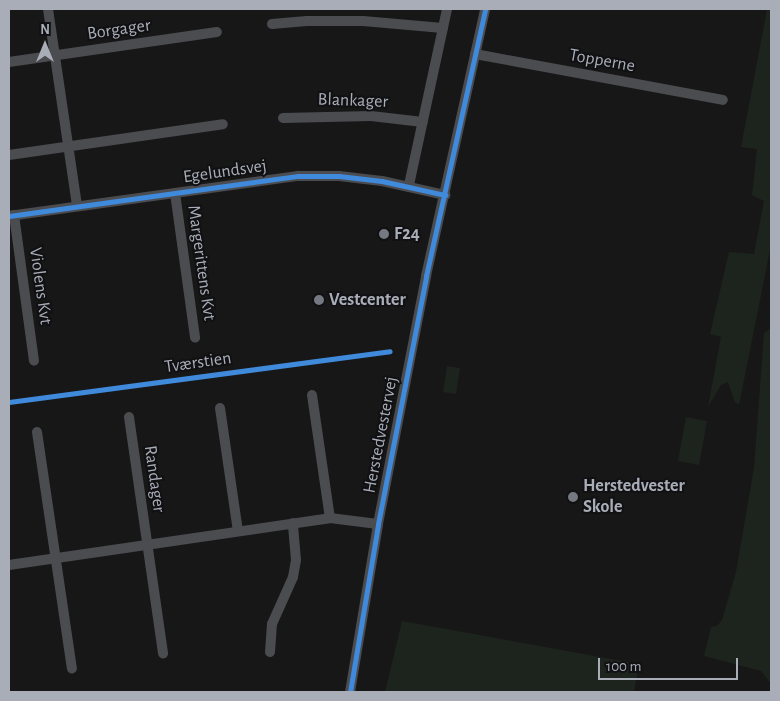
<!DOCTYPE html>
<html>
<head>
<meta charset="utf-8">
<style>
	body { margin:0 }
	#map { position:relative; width:780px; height:701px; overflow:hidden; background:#171717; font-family:"Alegreya Sans",sans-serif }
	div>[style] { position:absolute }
	.green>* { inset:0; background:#1d241e }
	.minor>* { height:10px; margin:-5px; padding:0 5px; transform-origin:5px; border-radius:5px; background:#4b4c50 }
	.cycleway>* { height:5px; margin:-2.5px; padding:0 2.5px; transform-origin:2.5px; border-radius:2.5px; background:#408adc }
	.dots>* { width:14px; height:14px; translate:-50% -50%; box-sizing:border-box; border:2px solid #111113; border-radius:50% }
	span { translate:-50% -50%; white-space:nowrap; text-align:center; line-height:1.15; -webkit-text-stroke:4px #111113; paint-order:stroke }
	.street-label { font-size:18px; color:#a8adb8 }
	.poi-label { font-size:18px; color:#a8adb8; font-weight:700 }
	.left { translate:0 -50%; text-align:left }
	.frame { position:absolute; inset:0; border:10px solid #a8adb8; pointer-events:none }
	.north { position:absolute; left:20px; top:20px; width:50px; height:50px; -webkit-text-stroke:4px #111113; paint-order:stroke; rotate:0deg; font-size:14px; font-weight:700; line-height:20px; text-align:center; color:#a8adb8 }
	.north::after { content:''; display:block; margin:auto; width:18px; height:22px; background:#a8adb8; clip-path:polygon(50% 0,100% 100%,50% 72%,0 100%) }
	.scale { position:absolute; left:598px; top:658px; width:140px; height:22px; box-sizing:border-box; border:2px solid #a8adb8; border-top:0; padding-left:6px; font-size:15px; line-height:18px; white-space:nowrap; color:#a8adb8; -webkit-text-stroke:4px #111113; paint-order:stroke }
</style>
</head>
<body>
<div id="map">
	<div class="green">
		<i style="clip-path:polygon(764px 9px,771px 9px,771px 245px,739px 405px,735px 402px,728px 382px,721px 385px,708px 407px,721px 337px,710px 334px,729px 252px,754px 254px,764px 201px,752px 195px,757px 149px,741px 147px,767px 10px)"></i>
		<i style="clip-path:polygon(771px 328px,771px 684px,761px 671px,704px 656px,711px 627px,717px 626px,722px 620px,736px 572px,754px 468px,764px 333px)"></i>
		<i style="clip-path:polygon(447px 366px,460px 368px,456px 394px,443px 392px)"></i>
		<i style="clip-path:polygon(686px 417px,707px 421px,699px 465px,678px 461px)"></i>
		<i style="clip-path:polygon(402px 621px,639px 664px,634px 692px,385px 692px)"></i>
	</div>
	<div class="minor">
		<i style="left:48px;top:9px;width:199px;rotate:81.6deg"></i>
		<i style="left:272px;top:24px;width:35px;rotate:-5deg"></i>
		<i style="left:307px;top:21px;width:56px"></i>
		<i style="left:363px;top:21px;width:80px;rotate:5deg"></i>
		<i style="left:475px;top:54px;width:252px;rotate:10.5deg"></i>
		<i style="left:9px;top:62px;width:210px;rotate:-8.2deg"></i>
		<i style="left:283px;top:118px;width:88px;rotate:-1.3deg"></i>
		<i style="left:371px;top:116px;width:52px;rotate:6.6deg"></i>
		<i style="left:9px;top:155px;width:216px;rotate:-8.2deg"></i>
		<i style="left:409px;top:185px;width:180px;rotate:-77.8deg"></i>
		<i style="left:175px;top:193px;width:146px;rotate:82.1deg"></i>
		<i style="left:14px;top:215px;width:147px;rotate:82.2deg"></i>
		<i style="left:9px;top:216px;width:292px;rotate:-7.9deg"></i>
		<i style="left:298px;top:176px;width:41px"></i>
		<i style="left:339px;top:176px;width:43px;rotate:6.6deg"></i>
		<i style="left:382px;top:181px;width:65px;rotate:12.5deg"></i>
		<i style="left:312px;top:395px;width:124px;rotate:81.7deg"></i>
		<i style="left:220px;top:408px;width:124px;rotate:81.7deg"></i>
		<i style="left:129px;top:417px;width:239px;rotate:81.8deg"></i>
		<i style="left:37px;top:432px;width:239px;rotate:81.6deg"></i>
		<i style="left:9px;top:565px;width:324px;rotate:-8.3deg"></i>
		<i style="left:330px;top:518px;width:48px;rotate:7.1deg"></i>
		<i style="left:270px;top:652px;width:28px;rotate:-86deg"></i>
		<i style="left:272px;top:624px;width:51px;rotate:-65.9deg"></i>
		<i style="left:293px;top:577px;width:17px;rotate:-80deg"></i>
		<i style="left:296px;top:560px;width:37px;rotate:-95deg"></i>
		<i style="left:350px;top:692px;width:170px;rotate:-80.5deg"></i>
		<i style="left:378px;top:524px;width:253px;rotate:-79deg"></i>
		<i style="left:426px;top:276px;width:273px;rotate:-77.5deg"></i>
	</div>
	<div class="cycleway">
		<i style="left:9px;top:216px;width:292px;rotate:-7.9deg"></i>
		<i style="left:298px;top:176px;width:41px"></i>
		<i style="left:339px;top:176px;width:43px;rotate:6.6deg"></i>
		<i style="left:382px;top:181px;width:65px;rotate:12.5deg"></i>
		<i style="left:9px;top:402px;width:384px;rotate:-7.6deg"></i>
		<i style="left:350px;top:692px;width:170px;rotate:-80.5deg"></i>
		<i style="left:378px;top:524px;width:253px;rotate:-79deg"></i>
		<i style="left:426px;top:276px;width:273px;rotate:-77.5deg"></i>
	</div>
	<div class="dots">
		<i style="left:384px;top:234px;background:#757880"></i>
		<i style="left:319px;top:300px;background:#757880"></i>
		<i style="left:573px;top:497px;background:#757880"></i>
	</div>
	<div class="street-label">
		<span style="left:119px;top:30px;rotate:-8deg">Borgager</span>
		<span style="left:602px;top:61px;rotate:10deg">Topperne</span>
		<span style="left:353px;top:101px;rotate:2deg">Blankager</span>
		<span style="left:225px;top:172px;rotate:-8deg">Egelundsvej</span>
		<span style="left:201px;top:263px;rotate:82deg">Margerittens Kvt</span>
		<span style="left:40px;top:286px;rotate:82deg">Violens Kvt</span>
		<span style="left:198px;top:363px;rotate:-8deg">Tværstien</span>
		<span style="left:381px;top:435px;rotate:-79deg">Herstedvestervej</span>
		<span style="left:154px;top:479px;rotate:82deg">Randager</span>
	</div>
	<div class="poi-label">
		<span class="left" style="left:394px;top:234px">F24</span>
		<span class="left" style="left:329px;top:300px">Vestcenter</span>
		<span class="left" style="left:583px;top:497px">Herstedvester<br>Skole</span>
	</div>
	<div class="frame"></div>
	<div class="north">N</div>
	<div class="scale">100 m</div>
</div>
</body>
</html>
